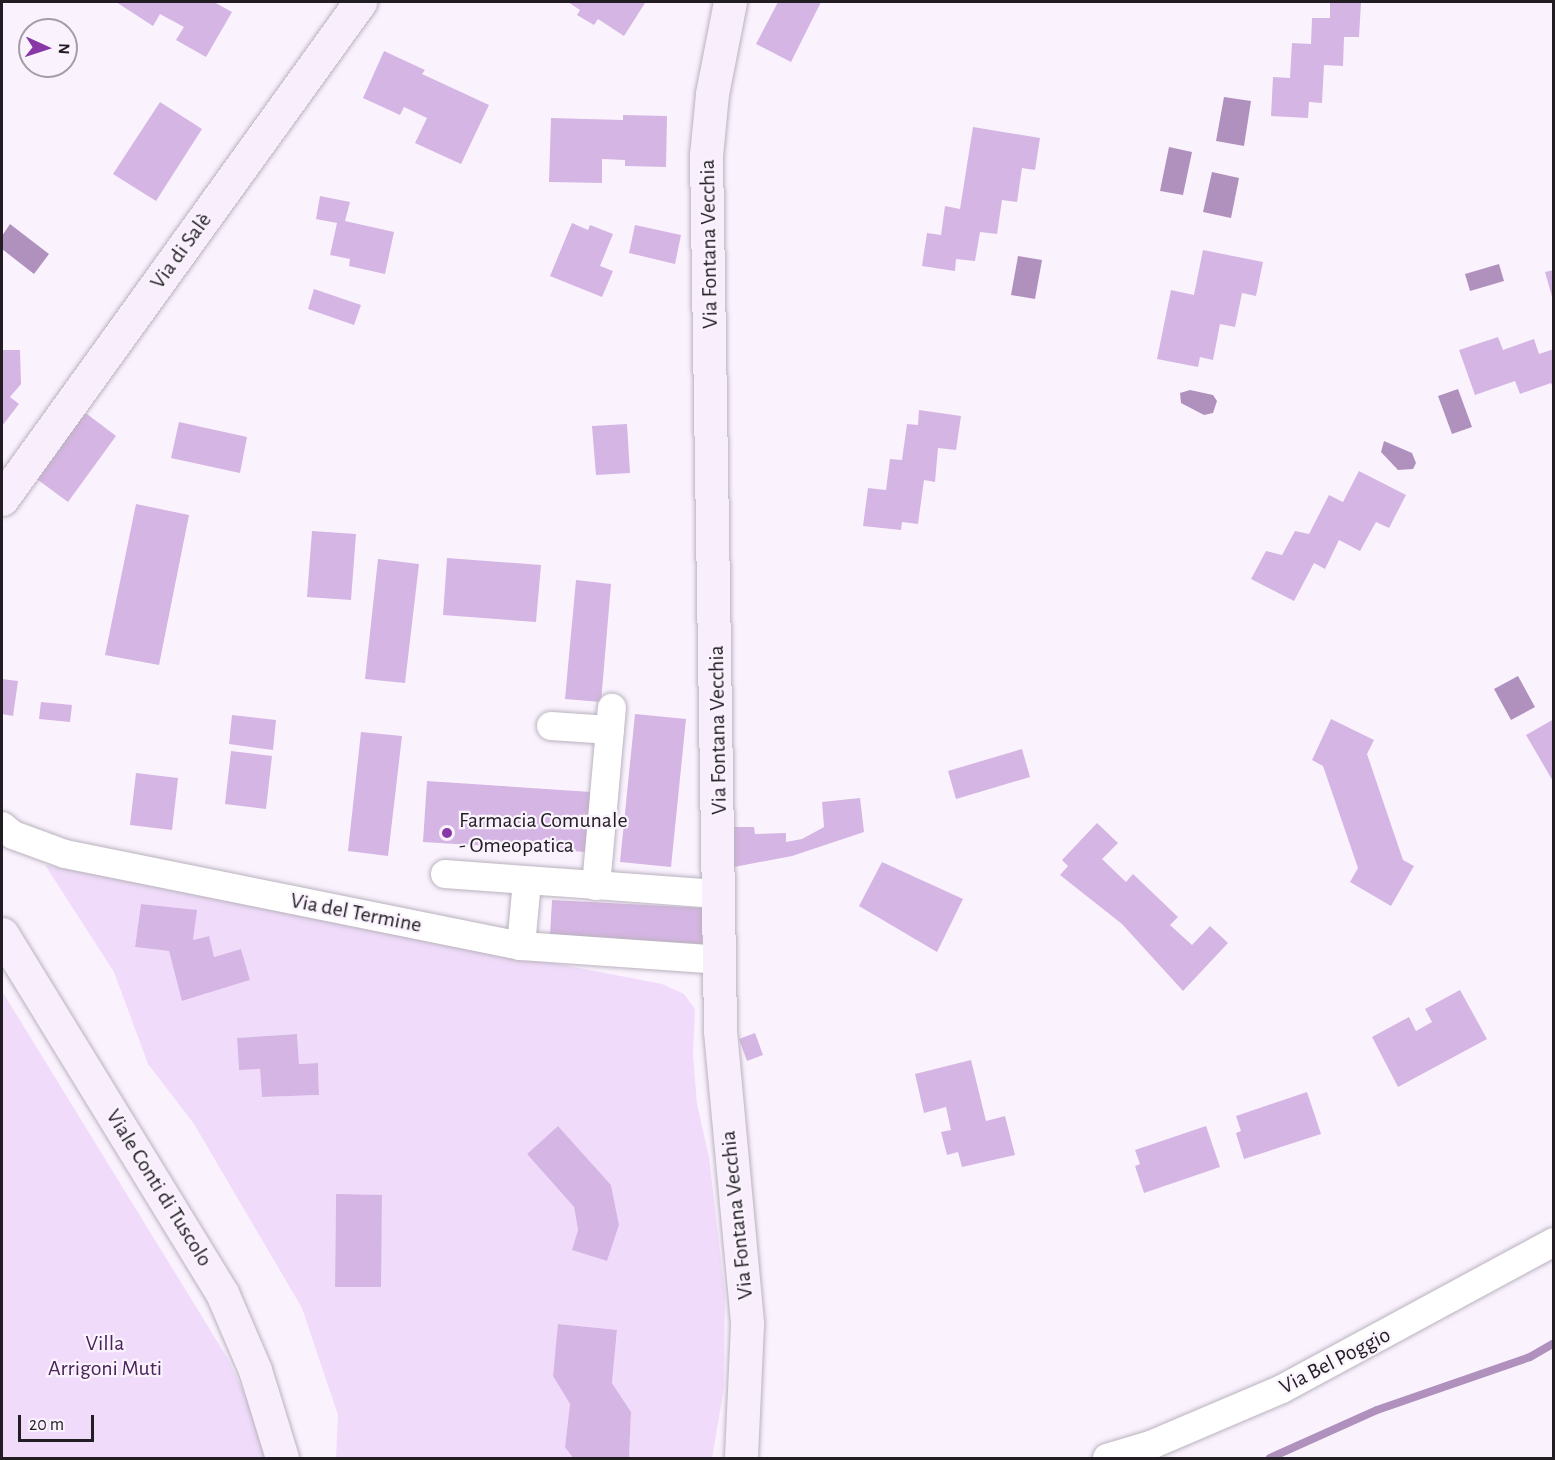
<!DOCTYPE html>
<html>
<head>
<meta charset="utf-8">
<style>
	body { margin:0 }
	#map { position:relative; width:1555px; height:1460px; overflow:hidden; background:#faf3fe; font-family:"Alegreya Sans",sans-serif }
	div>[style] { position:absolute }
	.green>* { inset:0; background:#f0dcfa }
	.water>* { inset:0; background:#b091bd }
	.stream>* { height:8px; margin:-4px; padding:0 4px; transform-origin:4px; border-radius:4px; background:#b091bd }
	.building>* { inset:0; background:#d5b5e3 }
	.roads { filter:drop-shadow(0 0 2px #bab2be) drop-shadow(0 0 2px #bab2be) }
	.street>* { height:28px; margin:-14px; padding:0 14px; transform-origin:14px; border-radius:14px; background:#fff }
	.secondary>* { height:33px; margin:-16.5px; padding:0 16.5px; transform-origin:16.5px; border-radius:16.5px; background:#f8eefc }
	.dots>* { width:16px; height:16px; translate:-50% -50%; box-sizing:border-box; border:3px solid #faf3fe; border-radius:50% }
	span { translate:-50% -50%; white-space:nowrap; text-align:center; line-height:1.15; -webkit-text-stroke:4.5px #faf3fe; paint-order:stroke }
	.street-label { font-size:22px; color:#211d22 }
	.poi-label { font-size:22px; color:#211d22 }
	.left { translate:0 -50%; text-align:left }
	.park-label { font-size:22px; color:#4a235a }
	.frame { position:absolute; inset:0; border:3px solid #211d22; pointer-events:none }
	.north { position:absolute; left:18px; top:18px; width:60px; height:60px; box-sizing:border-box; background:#faf3fe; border:2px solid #a39da6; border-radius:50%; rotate:93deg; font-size:16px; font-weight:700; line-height:24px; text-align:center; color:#211d22 }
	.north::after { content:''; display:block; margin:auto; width:21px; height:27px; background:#8837a6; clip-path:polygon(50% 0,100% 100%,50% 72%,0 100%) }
	.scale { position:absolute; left:18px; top:1415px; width:76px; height:27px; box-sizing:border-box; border:3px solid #211d22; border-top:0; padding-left:8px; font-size:18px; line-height:21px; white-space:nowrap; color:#211d22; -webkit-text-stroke:4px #faf3fe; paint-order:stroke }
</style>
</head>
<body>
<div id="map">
	<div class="green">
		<i style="clip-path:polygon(evenodd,45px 865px,662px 984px,684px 994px,695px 1009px,693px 1054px,697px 1104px,709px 1157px,725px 1295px,724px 1388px,712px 1458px,629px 1458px,631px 1412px,612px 1383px,617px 1331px,559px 1324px,553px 1376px,570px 1404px,565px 1447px,573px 1458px,336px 1458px,338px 1415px,302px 1308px,194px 1124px,148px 1064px,114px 972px,45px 865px,141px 904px,196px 911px,193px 940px,208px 936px,214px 957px,241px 949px,250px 980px,183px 1001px,169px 951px,135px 947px,141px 904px,45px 865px,297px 1034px,299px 1064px,318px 1063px,319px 1095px,262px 1097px,260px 1069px,239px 1070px,237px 1038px,297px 1034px,45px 865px,558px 1126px,611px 1185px,619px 1225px,607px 1261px,573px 1250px,578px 1230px,574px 1207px,527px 1154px,558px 1126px,45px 865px,336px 1195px,382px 1195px,380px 1287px,335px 1287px,336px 1195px)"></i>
		<i style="clip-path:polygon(2px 991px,228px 1359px,251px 1407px,266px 1458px,2px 1458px)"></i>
	</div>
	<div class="water">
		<i style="clip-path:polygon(1224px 97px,1251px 101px,1244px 146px,1216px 141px)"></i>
		<i style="clip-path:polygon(1169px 147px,1192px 152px,1183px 195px,1160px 191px)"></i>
		<i style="clip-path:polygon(1212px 172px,1239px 178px,1231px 218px,1203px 212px)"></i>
		<i style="clip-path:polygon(10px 224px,49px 254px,34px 274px,2px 249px,2px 236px)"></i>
		<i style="clip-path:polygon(1018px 256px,1042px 260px,1035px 299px,1011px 295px)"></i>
		<i style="clip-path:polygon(1499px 264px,1504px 281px,1470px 291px,1465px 274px)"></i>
		<i style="clip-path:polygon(1458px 389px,1472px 427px,1452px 434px,1438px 396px)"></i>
		<i style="clip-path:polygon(1190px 390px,1213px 395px,1217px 401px,1213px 413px,1204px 415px,1181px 403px,1180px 393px)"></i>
		<i style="clip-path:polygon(1384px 441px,1412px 453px,1416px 463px,1413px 469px,1398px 470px,1381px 452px)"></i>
		<i style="clip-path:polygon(1518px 676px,1535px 707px,1511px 720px,1494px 689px)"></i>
	</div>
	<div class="stream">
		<i style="left:1270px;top:1458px;width:117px;rotate:-24.2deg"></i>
		<i style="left:1377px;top:1410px;width:162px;rotate:-19.1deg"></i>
		<i style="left:1530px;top:1357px;width:28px;rotate:-30deg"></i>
	</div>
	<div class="building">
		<i style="clip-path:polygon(116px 2px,214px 2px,232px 12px,206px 57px,176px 40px,184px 27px,160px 14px,153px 26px)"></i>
		<i style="clip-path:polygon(568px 2px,643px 2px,645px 3px,624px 36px,598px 19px,594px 25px,577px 15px,580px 10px)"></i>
		<i style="clip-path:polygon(778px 2px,821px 2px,791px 62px,756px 44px)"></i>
		<i style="clip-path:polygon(1330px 2px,1361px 3px,1359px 37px,1344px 37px,1343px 66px,1324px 65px,1322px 103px,1309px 102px,1308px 118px,1271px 116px,1273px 77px,1290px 78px,1292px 43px,1311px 44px,1312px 18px,1330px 18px)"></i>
		<i style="clip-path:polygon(384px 51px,425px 70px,422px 74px,489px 105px,461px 164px,415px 143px,427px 118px,404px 107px,400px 115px,363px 98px)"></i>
		<i style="clip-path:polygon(160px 102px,202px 129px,156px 201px,113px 174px)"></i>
		<i style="clip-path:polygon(623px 115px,667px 116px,666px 167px,625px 166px,625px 160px,602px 159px,602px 183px,549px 182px,551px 118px,623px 120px)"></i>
		<i style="clip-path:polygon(973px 127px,1040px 138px,1035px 170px,1022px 168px,1017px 202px,1002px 200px,997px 234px,980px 232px,975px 261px,956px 259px,955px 271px,922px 266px,927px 233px,941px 235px,945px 206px,960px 209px)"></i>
		<i style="clip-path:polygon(320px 196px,350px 202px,345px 221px,394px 232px,385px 274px,349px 266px,350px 259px,330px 255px,337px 223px,316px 219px)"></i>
		<i style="clip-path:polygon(572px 223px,588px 230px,590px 225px,613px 234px,600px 266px,613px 271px,602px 297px,550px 276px)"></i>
		<i style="clip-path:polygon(635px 225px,681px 235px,675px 264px,629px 253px)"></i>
		<i style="clip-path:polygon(1203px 250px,1263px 262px,1256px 296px,1242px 293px,1235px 327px,1220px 324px,1213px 360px,1200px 357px,1198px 367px,1157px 359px,1171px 290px,1194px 295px)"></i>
		<i style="clip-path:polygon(1554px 270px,1554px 300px,1553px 300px,1545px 272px)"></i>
		<i style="clip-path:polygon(314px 289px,361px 305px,354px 325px,308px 309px)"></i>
		<i style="clip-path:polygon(1498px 337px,1503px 350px,1534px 339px,1539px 354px,1554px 349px,1554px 390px,1551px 383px,1520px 394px,1515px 381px,1475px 395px,1459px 350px)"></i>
		<i style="clip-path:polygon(2px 350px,20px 350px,21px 384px,10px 397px,19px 404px,2px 426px)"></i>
		<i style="clip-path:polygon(919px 410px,961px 416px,956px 450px,938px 448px,935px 482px,924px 480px,918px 524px,902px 522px,901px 530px,863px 526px,868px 488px,886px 490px,890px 459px,902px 460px,907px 424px,918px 425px)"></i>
		<i style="clip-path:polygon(83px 411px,116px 436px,68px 502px,34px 477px)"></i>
		<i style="clip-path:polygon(179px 422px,247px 437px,240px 473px,171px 458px)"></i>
		<i style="clip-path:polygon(627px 424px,630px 473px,596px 475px,592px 426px)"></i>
		<i style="clip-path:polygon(1359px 471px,1406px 495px,1389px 528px,1376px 522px,1360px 551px,1339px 540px,1325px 569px,1314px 563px,1294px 601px,1251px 579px,1266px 551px,1282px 555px,1295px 531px,1309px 534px,1329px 495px,1343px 502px)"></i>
		<i style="clip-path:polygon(136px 504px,189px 515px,159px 665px,105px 655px)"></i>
		<i style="clip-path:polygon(312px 531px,356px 534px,351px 600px,307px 597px)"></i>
		<i style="clip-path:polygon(447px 558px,541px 565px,536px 622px,443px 615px)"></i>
		<i style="clip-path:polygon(378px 559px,419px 564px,405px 683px,365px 679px)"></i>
		<i style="clip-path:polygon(576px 580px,611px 584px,601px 702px,565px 699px)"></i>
		<i style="clip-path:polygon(2px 679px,18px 681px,13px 716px,2px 714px)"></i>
		<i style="clip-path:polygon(41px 702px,72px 705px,70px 722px,39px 719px)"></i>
		<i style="clip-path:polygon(635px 714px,686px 719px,671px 867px,620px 862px)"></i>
		<i style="clip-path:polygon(232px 715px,276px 720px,273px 750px,229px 744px)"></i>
		<i style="clip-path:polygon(1331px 719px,1374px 740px,1367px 754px,1403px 860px,1414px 866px,1391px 906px,1350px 882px,1358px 868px,1323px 766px,1312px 760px)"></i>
		<i style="clip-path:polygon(1554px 719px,1554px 783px,1526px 735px)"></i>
		<i style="clip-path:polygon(361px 732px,402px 736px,388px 856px,348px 851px)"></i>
		<i style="clip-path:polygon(1022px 749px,1030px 777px,956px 799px,948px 771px)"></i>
		<i style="clip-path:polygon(231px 751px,272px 756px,266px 809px,225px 804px)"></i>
		<i style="clip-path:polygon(136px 773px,178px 778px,172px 830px,130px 825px)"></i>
		<i style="clip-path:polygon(427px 781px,591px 792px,587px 852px,423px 842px)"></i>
		<i style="clip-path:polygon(860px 798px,864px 832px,792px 856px,734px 867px,733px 827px,754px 827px,755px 834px,786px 833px,786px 842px,802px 839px,824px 827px,822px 802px)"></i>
		<i style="clip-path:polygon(1097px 823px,1118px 843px,1102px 859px,1126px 882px,1133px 874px,1178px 917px,1170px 925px,1192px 945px,1210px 926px,1228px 943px,1183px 991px,1122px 924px,1060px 875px,1068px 866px,1062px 860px)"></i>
		<i style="clip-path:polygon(882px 862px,963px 899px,937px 952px,859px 906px)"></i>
		<i style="clip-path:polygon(552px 900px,704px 908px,702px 944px,550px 935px)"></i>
		<i style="clip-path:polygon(141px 904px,197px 910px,193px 940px,209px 936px,214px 957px,241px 949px,250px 980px,182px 1001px,169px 951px,135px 947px)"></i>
		<i style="clip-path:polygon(1460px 990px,1487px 1039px,1398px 1087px,1372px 1037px,1409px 1017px,1416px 1031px,1432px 1022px,1425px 1009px)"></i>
		<i style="clip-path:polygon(755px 1033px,763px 1055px,747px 1061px,739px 1039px)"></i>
		<i style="clip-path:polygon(297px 1034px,299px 1064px,318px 1063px,319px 1095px,262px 1097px,260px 1069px,239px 1070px,237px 1038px)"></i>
		<i style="clip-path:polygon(971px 1060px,986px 1121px,1005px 1116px,1015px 1155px,962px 1167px,958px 1152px,947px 1155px,941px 1132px,951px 1130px,946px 1107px,924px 1113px,915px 1074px)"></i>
		<i style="clip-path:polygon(1307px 1092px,1321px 1134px,1244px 1159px,1236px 1133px,1241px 1131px,1236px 1116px)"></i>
		<i style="clip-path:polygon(558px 1126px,611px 1185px,619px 1225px,607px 1261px,572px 1250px,578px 1230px,574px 1207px,527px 1154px)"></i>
		<i style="clip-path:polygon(1206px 1126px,1220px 1167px,1144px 1193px,1135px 1166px,1140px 1164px,1135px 1150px)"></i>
		<i style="clip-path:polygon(336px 1194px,382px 1195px,381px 1287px,335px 1287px)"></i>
		<i style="clip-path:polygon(558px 1324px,617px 1330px,612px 1383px,631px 1412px,629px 1458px,573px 1458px,565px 1447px,570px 1404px,553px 1376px)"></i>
	</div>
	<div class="roads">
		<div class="street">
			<i style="left:551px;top:726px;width:59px;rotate:3.9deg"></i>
			<i style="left:2px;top:826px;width:14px;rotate:39deg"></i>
			<i style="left:13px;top:835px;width:55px;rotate:20.1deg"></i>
			<i style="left:65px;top:854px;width:465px;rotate:11.4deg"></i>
			<i style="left:521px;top:946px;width:198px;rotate:4deg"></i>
			<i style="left:445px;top:874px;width:276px;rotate:4.2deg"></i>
			<i style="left:596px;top:886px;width:179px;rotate:-84.9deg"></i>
			<i style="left:521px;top:946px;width:65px;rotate:-84.7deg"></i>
			<i style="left:1107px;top:1458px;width:48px;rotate:-16.9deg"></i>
			<i style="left:1153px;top:1444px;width:140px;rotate:-23.1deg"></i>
			<i style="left:1282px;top:1389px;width:309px;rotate:-28.4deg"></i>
		</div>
		<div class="secondary">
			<i style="left:730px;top:2px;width:94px;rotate:101.1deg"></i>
			<i style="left:712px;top:94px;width:61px;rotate:95.6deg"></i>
			<i style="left:706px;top:155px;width:876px;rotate:89.08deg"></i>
			<i style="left:720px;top:1031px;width:294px;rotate:84.7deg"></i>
			<i style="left:747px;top:1324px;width:134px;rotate:92.6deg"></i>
			<i style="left:2px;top:499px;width:613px;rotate:-54.23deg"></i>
			<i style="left:2px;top:934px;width:421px;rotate:58.5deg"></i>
			<i style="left:222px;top:1293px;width:84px;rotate:66.8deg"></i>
			<i style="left:255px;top:1370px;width:92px;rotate:72.9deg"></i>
		</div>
	</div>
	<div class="dots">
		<i style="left:447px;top:833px;background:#8837a6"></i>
	</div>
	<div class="street-label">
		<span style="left:709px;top:244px;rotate:-91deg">Via Fontana Vecchia</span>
		<span style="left:181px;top:251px;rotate:-54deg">Via di Salè</span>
		<span style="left:718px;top:730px;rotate:-91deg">Via Fontana Vecchia</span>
		<span style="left:356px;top:913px;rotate:11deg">Via del Termine</span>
		<span style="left:159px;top:1188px;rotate:58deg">Viale Conti di Tuscolo</span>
		<span style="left:737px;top:1215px;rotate:-96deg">Via Fontana Vecchia</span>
		<span style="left:1335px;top:1361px;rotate:-27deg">Via Bel Poggio</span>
	</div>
	<div class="poi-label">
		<span class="left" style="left:459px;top:833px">Farmacia Comunale<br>- Omeopatica</span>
	</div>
	<div class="park-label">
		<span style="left:105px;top:1356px">Villa<br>Arrigoni Muti</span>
	</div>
	<div class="frame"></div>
	<div class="north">N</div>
	<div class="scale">20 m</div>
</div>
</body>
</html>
